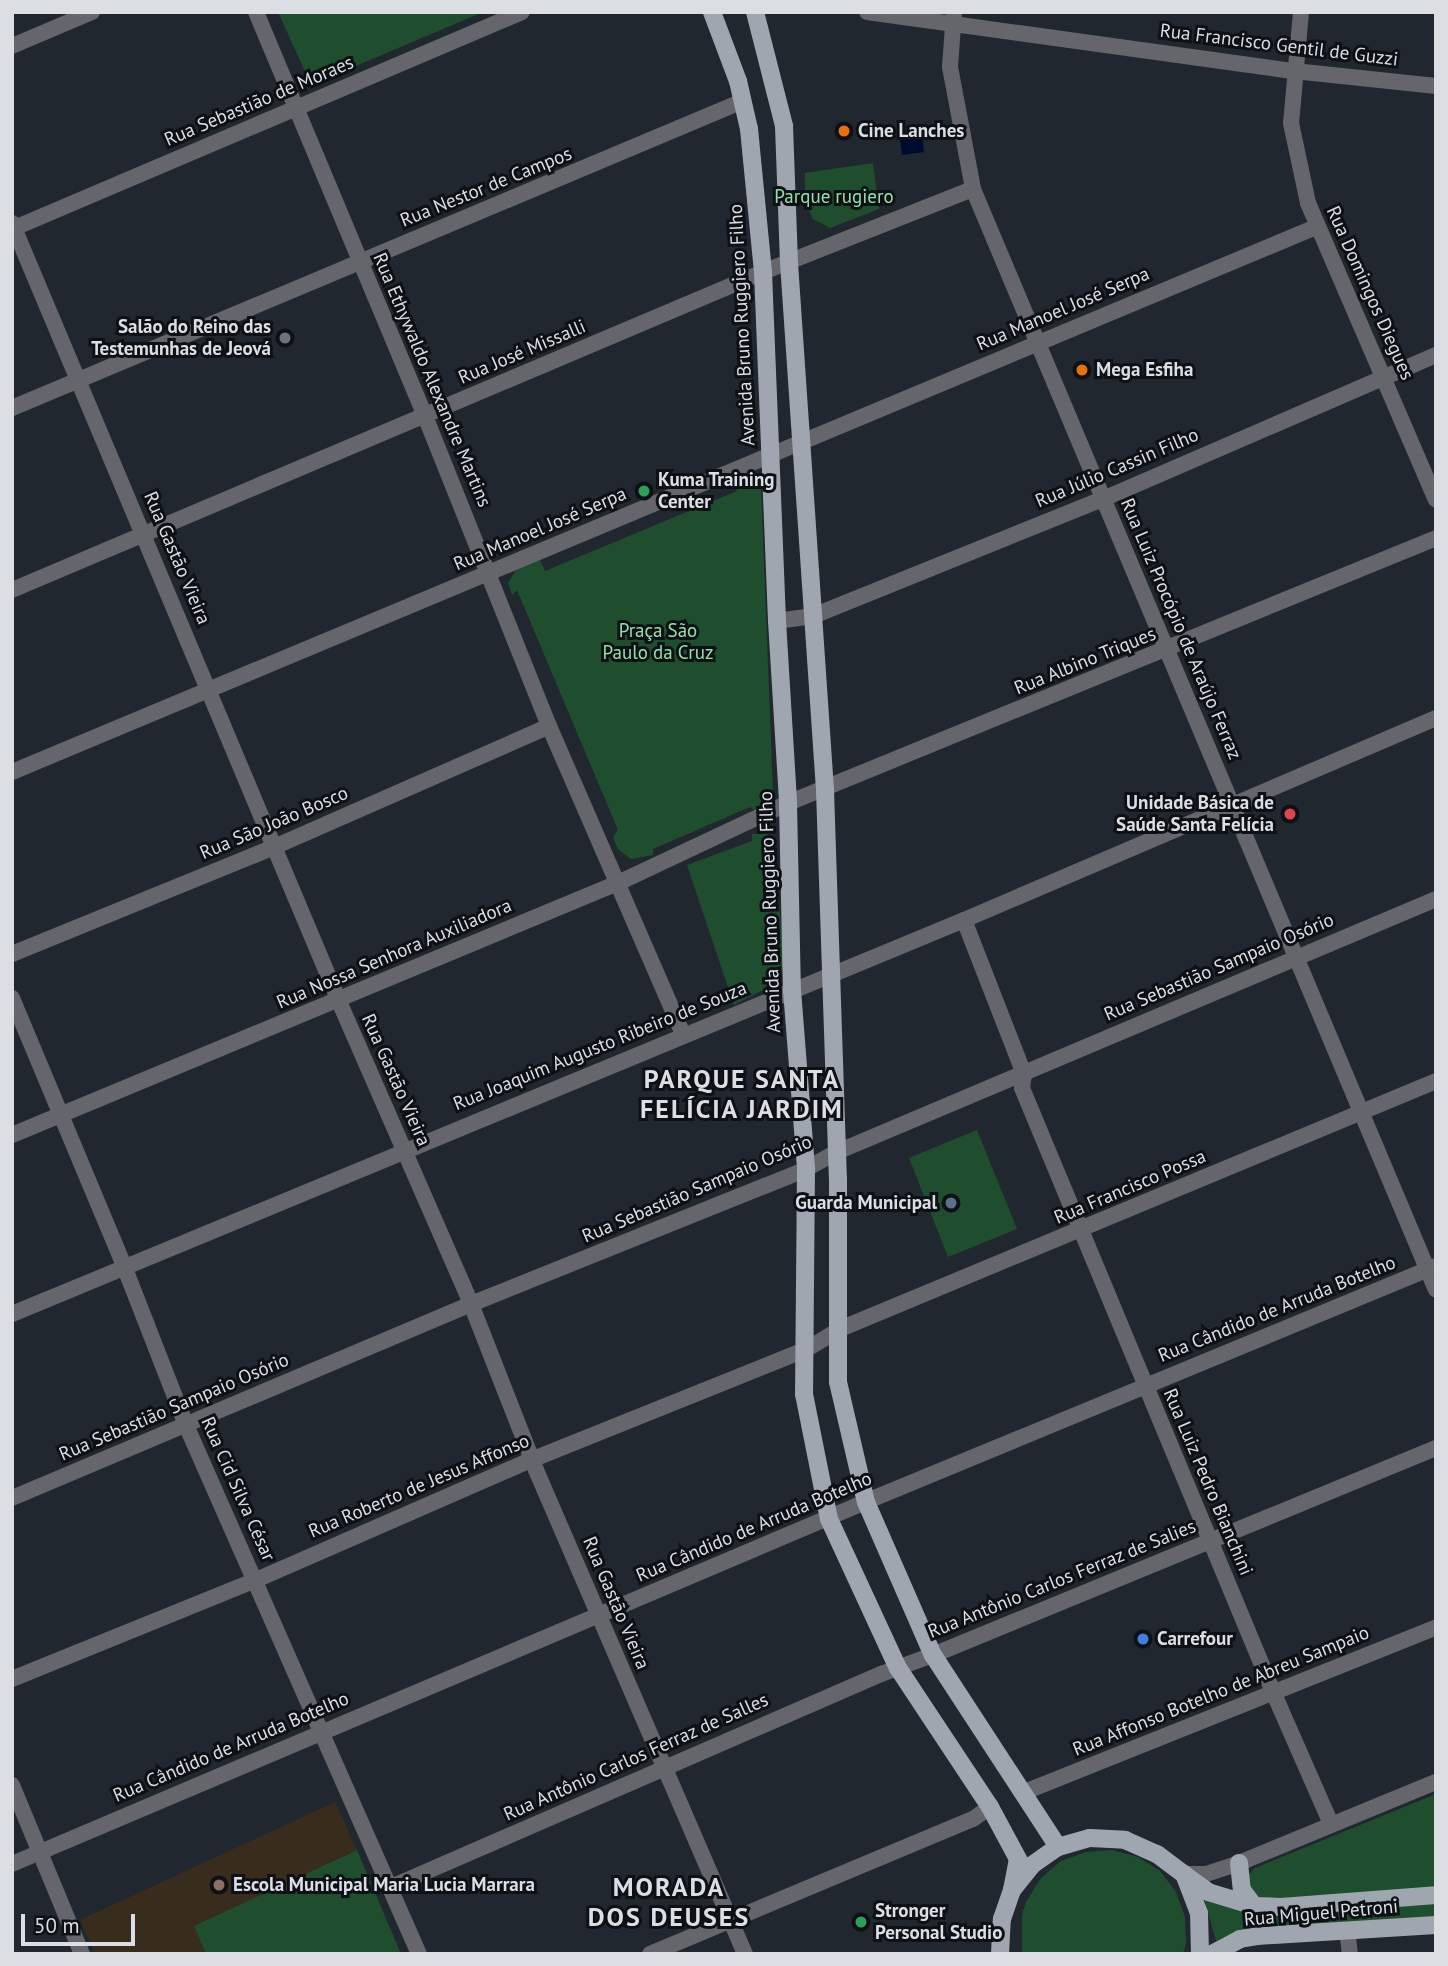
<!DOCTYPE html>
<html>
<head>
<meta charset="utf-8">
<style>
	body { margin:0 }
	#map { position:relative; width:1448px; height:1966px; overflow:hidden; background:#21272f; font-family:"PT Sans",sans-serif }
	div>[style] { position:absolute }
	.education>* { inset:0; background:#382c1d }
	.green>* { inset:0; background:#1f4e2e }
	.water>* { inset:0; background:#00092f }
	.street>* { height:16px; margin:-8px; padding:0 8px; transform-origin:8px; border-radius:8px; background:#64666b }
	.primary>* { height:18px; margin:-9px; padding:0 9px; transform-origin:9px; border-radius:9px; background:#a0a6af }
	.dots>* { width:19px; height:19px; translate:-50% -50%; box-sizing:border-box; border:4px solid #0d1014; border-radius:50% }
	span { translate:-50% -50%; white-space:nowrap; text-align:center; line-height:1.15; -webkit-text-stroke:6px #0d1014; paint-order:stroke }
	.street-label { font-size:19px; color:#dbdfe4 }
	.poi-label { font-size:19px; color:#dbdfe4; font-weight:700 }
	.left { translate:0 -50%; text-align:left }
	.right { translate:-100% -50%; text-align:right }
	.park-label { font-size:19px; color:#94e0a8 }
	.district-label { font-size:26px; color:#dbdfe4; font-weight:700; letter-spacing:2px }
	.frame { position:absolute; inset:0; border:14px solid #dbdfe4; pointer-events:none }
	.scale { position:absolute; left:21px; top:1914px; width:114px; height:32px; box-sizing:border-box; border:4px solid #dbdfe4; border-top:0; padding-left:9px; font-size:21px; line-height:24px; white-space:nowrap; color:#dbdfe4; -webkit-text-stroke:5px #0d1014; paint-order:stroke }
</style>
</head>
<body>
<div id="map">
	<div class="education">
		<i style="clip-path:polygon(335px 1802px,357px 1850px,194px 1926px,206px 1954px,95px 1954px,80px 1920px)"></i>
	</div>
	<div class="green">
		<i style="clip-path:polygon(278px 12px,483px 12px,311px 85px)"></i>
		<i style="clip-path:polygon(873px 163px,879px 209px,830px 228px,813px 219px,805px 201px,805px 173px)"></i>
		<i style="clip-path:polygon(745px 475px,756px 478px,761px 486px,773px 792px,762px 808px,756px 811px,750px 807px,653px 849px,653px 855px,631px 859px,618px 849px,613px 837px,618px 830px,517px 590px,512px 595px,508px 583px,516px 570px,540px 560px,545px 571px,737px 491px,733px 479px)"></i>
		<i style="clip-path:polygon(766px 833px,774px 839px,784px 964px,781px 973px,769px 987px,734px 1005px,687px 865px,752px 841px,752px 834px)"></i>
		<i style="clip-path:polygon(977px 1130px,1017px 1229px,948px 1257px,909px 1158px)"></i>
		<i style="clip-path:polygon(1436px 1794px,1436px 1887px,1282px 1899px,1260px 1898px,1250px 1890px,1249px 1874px,1255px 1868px)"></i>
		<i style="clip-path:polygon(357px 1850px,401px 1954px,206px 1954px,194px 1926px)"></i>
		<i style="clip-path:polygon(1112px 1850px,1138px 1857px,1160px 1871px,1176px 1892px,1185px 1917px,1186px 1943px,1183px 1954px,1022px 1954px,1022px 1915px,1026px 1902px,1041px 1878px,1061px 1861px,1086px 1852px)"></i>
		<i style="clip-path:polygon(1204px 1898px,1436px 1902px,1436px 1917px,1239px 1930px,1216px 1941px)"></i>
	</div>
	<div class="water">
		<i style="clip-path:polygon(922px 134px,924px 152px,902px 155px,900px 138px)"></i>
	</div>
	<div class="street">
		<i style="left:256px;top:12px;width:438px;rotate:67.3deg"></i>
		<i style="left:425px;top:416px;width:334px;rotate:68.2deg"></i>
		<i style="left:549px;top:726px;width:336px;rotate:66.5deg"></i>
		<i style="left:867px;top:12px;width:431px;rotate:7.9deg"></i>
		<i style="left:1294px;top:71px;width:143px;rotate:6deg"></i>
		<i style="left:954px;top:12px;width:55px;rotate:94.2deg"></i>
		<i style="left:950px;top:67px;width:124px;rotate:79.3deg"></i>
		<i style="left:973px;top:189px;width:1194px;rotate:67.19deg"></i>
		<i style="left:1301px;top:12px;width:111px;rotate:95.1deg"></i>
		<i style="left:1291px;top:123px;width:82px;rotate:78deg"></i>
		<i style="left:1308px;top:203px;width:323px;rotate:66.7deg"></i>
		<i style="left:12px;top:46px;width:87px;rotate:-23deg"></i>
		<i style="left:12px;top:223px;width:842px;rotate:67.21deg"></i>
		<i style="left:338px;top:999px;width:333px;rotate:66.4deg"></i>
		<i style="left:471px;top:1304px;width:178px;rotate:68.6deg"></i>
		<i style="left:536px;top:1470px;width:527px;rotate:66.64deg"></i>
		<i style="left:12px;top:229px;width:554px;rotate:-23.05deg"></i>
		<i style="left:12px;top:408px;width:793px;rotate:-22.78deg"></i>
		<i style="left:12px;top:590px;width:816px;rotate:-22.95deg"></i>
		<i style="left:763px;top:272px;width:226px;rotate:-21.6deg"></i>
		<i style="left:777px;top:621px;width:36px;rotate:-8deg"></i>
		<i style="left:813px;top:616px;width:313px;rotate:-22deg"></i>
		<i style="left:1103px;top:499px;width:363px;rotate:-23.4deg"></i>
		<i style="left:12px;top:772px;width:1413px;rotate:-22.68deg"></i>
		<i style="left:964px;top:920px;width:165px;rotate:68.7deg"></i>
		<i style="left:1024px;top:1074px;width:14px;rotate:98deg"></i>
		<i style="left:1022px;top:1088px;width:656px;rotate:67.42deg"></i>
		<i style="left:1274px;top:1694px;width:142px;rotate:66.3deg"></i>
		<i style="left:12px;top:954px;width:283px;rotate:-22.2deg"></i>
		<i style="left:274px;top:847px;width:300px;rotate:-23.7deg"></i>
		<i style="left:12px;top:998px;width:290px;rotate:67.3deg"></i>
		<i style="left:124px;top:1266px;width:171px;rotate:68.7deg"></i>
		<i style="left:186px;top:1425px;width:578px;rotate:66.23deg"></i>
		<i style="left:12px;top:1135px;width:659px;rotate:-22.59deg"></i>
		<i style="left:620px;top:882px;width:186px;rotate:-25.2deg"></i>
		<i style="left:788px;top:803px;width:700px;rotate:-22.24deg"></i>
		<i style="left:12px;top:1314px;width:1030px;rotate:-22.48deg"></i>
		<i style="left:964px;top:920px;width:513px;rotate:-23.17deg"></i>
		<i style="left:12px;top:1498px;width:498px;rotate:-22.9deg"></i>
		<i style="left:471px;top:1304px;width:361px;rotate:-21.9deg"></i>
		<i style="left:806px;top:1169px;width:35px;rotate:-29deg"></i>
		<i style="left:837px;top:1152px;width:650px;rotate:-22.9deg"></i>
		<i style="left:12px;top:1679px;width:263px;rotate:-22.1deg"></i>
		<i style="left:256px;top:1580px;width:300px;rotate:-23.6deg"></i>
		<i style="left:531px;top:1460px;width:297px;rotate:-21.9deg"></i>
		<i style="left:807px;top:1349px;width:39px;rotate:-31deg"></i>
		<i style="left:840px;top:1329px;width:646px;rotate:-22.59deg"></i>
		<i style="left:12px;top:1785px;width:183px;rotate:67.5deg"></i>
		<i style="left:1022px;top:1793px;width:446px;rotate:-21.8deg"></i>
		<i style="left:12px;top:1864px;width:940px;rotate:-22.99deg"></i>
		<i style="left:877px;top:1497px;width:605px;rotate:-22.45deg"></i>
		<i style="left:1184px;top:1874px;width:22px"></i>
		<i style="left:1206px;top:1874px;width:35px;rotate:-18deg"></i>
		<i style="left:1239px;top:1863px;width:213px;rotate:-22.4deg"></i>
		<i style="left:391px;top:1887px;width:534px;rotate:-23.49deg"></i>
		<i style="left:881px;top:1674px;width:55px;rotate:-20.1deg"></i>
		<i style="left:933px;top:1655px;width:544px;rotate:-22.37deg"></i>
		<i style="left:1347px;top:1930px;width:24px;rotate:83deg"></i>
		<i style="left:650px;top:1954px;width:350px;rotate:-22.7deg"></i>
		<i style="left:973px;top:1819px;width:21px;rotate:-35deg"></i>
	</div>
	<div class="primary">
		<i style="left:712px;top:12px;width:74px;rotate:69.4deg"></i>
		<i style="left:738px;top:81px;width:49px;rotate:77.1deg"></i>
		<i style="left:749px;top:129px;width:144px;rotate:84.4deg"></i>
		<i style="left:763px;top:272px;width:349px;rotate:87.7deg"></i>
		<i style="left:777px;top:621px;width:182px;rotate:86.5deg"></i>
		<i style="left:788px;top:803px;width:187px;rotate:88.8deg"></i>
		<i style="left:792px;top:990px;width:180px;rotate:85.5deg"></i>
		<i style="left:806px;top:1169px;width:225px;rotate:90.5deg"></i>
		<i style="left:804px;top:1394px;width:127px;rotate:78.7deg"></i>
		<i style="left:829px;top:1519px;width:164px;rotate:65.2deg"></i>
		<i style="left:898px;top:1668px;width:167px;rotate:56.5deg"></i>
		<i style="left:990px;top:1807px;width:59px;rotate:61.7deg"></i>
		<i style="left:1018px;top:1859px;width:32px;rotate:101deg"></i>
		<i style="left:755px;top:12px;width:118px;rotate:75.7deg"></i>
		<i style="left:784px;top:126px;width:137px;rotate:87.9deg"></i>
		<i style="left:789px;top:263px;width:528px;rotate:86.09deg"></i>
		<i style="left:825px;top:790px;width:389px;rotate:88.1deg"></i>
		<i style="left:838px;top:1179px;width:203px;rotate:90deg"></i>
		<i style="left:838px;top:1382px;width:123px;rotate:76.9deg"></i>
		<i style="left:866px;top:1502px;width:167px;rotate:66.4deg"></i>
		<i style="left:933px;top:1655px;width:229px;rotate:56.9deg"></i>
		<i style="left:1239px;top:1863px;width:27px;rotate:84deg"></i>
		<i style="left:1242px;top:1890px;width:20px;rotate:53deg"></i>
		<i style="left:1185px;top:1875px;width:29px;rotate:36deg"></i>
		<i style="left:1208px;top:1892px;width:48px;rotate:16.9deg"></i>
		<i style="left:1254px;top:1906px;width:27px;rotate:2deg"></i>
		<i style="left:1281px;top:1907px;width:155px;rotate:-4.4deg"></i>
		<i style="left:1000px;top:1954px;width:35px;rotate:-87deg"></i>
		<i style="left:1002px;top:1919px;width:31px;rotate:-71deg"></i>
		<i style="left:1012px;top:1890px;width:32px;rotate:-51deg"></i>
		<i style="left:1032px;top:1865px;width:32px;rotate:-35deg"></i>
		<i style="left:1058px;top:1847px;width:33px;rotate:-16deg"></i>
		<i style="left:1090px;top:1838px;width:35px;rotate:3deg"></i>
		<i style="left:1125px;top:1840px;width:35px;rotate:24deg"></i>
		<i style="left:1157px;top:1854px;width:34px;rotate:37deg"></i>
		<i style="left:1184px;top:1874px;width:42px;rotate:69deg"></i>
		<i style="left:1199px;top:1913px;width:41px;rotate:88.6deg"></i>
		<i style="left:1212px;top:1954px;width:32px;rotate:-28deg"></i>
		<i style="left:1240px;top:1939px;width:17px;rotate:-10deg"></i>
		<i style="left:1257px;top:1936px;width:179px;rotate:-3.5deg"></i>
	</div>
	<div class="dots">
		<i style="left:844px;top:131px;background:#e8710a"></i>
		<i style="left:285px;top:338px;background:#6b7280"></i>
		<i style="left:1082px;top:370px;background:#e8710a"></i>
		<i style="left:644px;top:491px;background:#2e9e5b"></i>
		<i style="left:1290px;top:814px;background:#e0444e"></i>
		<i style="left:951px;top:1203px;background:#5c6f8a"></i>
		<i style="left:1143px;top:1639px;background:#3f7fe0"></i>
		<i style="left:219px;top:1885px;background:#8d6e63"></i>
		<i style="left:861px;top:1922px;background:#2e9e5b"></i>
	</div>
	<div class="street-label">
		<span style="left:1279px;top:45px;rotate:7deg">Rua Francisco Gentil de Guzzi</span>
		<span style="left:259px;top:101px;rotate:-23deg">Rua Sebastião de Moraes</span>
		<span style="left:486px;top:187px;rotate:-22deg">Rua Nestor de Campos</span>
		<span style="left:1370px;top:293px;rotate:66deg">Rua Domingos Diegues</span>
		<span style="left:1063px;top:309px;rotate:-23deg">Rua Manoel José Serpa</span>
		<span style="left:742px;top:325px;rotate:-93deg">Avenida Bruno Ruggiero Filho</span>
		<span style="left:522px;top:352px;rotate:-23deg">Rua José Missalli</span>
		<span style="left:432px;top:380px;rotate:67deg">Rua Ethywaldo Alexandre Martins</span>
		<span style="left:1117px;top:468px;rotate:-23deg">Rua Júlio Cassin Filho</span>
		<span style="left:540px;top:529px;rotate:-23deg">Rua Manoel José Serpa</span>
		<span style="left:177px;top:558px;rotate:67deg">Rua Gastão Vieira</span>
		<span style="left:1181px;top:629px;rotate:67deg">Rua Luiz Procópio de Araújo Ferraz</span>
		<span style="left:1085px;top:661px;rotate:-22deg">Rua Albino Triques</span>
		<span style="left:274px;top:823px;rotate:-23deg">Rua São João Bosco</span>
		<span style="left:770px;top:912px;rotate:-92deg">Avenida Bruno Ruggiero Filho</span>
		<span style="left:394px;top:954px;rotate:-23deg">Rua Nossa Senhora Auxiliadora</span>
		<span style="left:1219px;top:967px;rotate:-23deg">Rua Sebastião Sampaio Osório</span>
		<span style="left:600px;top:1046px;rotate:-22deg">Rua Joaquim Augusto Ribeiro de Souza</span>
		<span style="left:396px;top:1080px;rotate:66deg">Rua Gastão Vieira</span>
		<span style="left:1130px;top:1187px;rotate:-23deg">Rua Francisco Possa</span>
		<span style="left:697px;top:1189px;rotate:-23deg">Rua Sebastião Sampaio Osório</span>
		<span style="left:1277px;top:1309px;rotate:-22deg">Rua Cândido de Arruda Botelho</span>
		<span style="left:174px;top:1407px;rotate:-23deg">Rua Sebastião Sampaio Osório</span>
		<span style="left:1208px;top:1482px;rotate:67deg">Rua Luiz Pedro Bianchini</span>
		<span style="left:419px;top:1486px;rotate:-23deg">Rua Roberto de Jesus Affonso</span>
		<span style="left:238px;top:1489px;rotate:66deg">Rua Cid Silva César</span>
		<span style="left:754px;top:1527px;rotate:-23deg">Rua Cândido de Arruda Botelho</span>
		<span style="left:1062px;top:1579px;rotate:-22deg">Rua Antônio Carlos Ferraz de Salies</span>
		<span style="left:616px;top:1603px;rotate:67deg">Rua Gastão Vieira</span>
		<span style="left:1221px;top:1691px;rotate:-22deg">Rua Affonso Botelho de Abreu Sampaio</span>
		<span style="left:231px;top:1747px;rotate:-23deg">Rua Cândido de Arruda Botelho</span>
		<span style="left:636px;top:1757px;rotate:-24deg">Rua Antônio Carlos Ferraz de Salles</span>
		<span style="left:1321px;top:1913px;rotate:-5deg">Rua Miguel Petroni</span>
	</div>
	<div class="poi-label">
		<span class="left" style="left:858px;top:131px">Cine Lanches</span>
		<span class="right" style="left:271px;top:338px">Salão do Reino das<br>Testemunhas de Jeová</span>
		<span class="left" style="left:1096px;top:370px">Mega Esfiha</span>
		<span class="left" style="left:658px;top:491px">Kuma Training<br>Center</span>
		<span class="right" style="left:1274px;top:814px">Unidade Básica de<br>Saúde Santa Felícia</span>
		<span class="right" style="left:937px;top:1203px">Guarda Municipal</span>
		<span class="left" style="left:1157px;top:1639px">Carrefour</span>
		<span class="left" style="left:233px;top:1885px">Escola Municipal Maria Lucia Marrara</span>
		<span class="left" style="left:875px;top:1922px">Stronger<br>Personal Studio</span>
	</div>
	<div class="park-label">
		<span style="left:834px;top:197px">Parque rugiero</span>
		<span style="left:658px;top:642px">Praça São<br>Paulo da Cruz</span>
	</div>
	<div class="district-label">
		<span style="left:742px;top:1094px">PARQUE SANTA<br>FELÍCIA JARDIM</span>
		<span style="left:669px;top:1902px">MORADA<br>DOS DEUSES</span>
	</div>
	<div class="frame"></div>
	<div class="scale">50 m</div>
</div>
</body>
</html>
